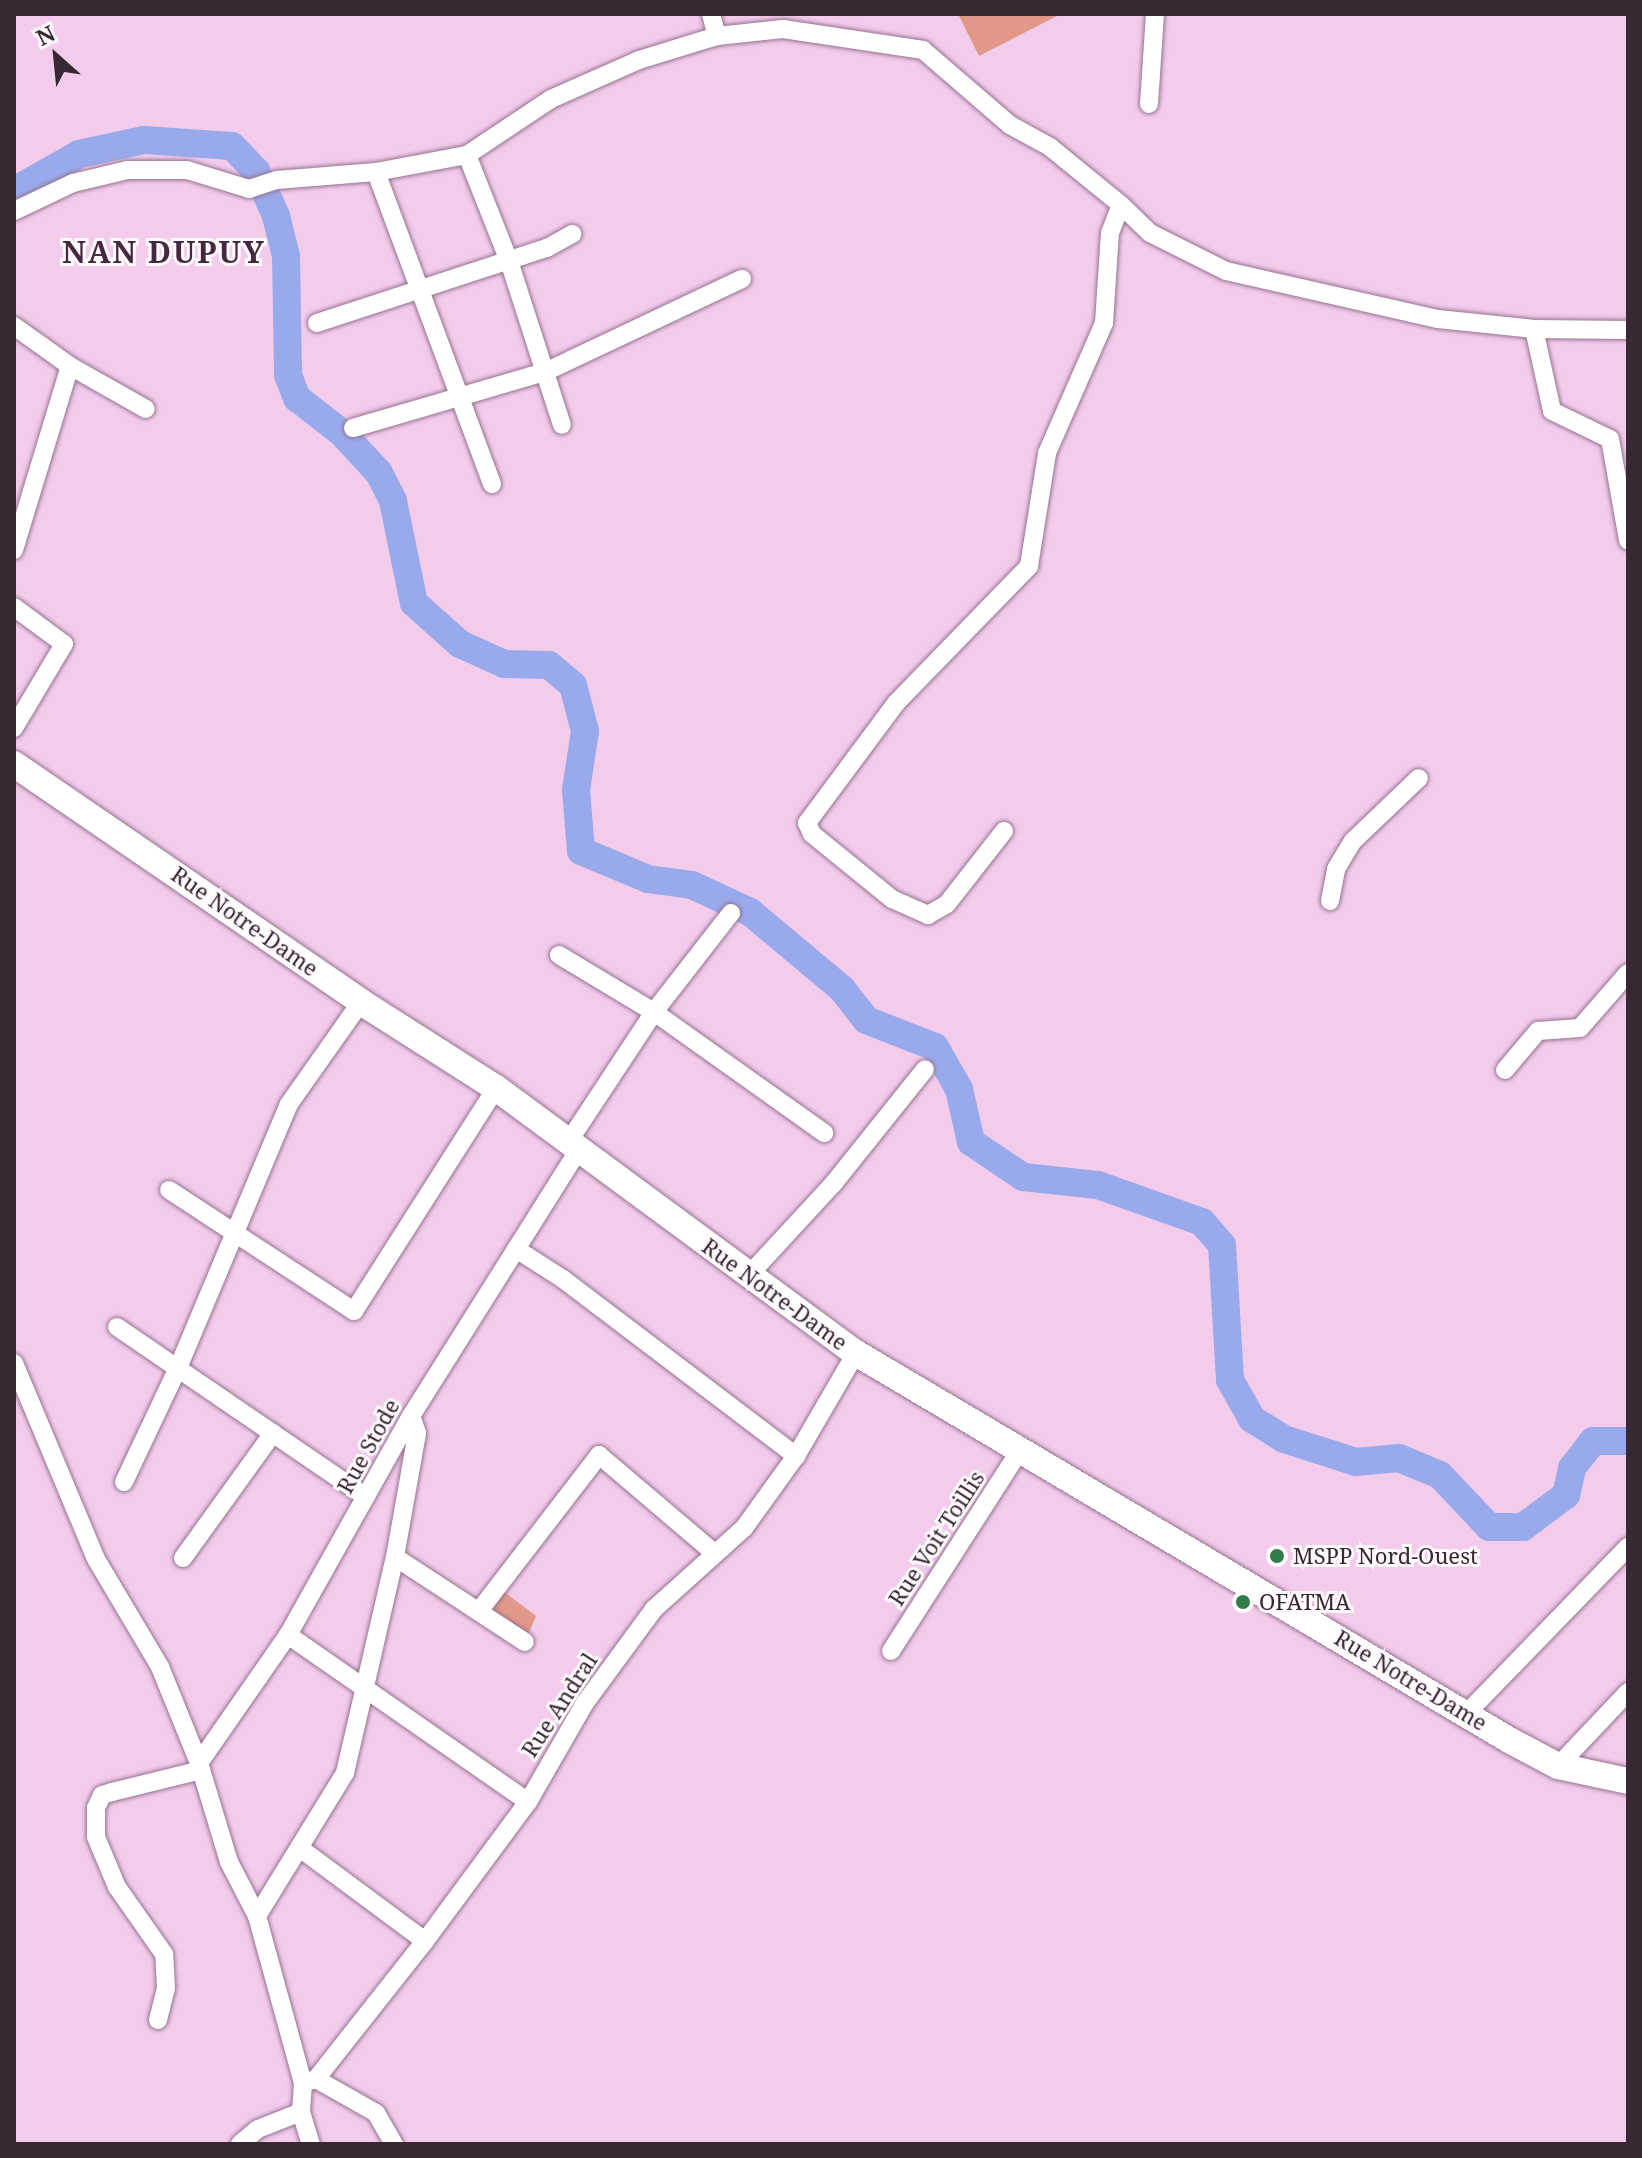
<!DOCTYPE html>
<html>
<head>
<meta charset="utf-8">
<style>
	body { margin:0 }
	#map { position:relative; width:1642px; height:2158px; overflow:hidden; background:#f3ccec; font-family:"Noto Serif",serif }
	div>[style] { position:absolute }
	.green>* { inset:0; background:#e19888 }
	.river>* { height:28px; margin:-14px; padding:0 14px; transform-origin:14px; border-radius:14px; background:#99aaec }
	.roads { filter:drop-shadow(0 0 2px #967390) drop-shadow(0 0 2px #967390) }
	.street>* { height:18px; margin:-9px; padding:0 9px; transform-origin:9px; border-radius:9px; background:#fff }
	.secondary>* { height:26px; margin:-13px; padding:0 13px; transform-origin:13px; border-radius:13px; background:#fff }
	.dots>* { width:22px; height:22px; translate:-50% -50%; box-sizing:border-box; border:4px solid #fefafd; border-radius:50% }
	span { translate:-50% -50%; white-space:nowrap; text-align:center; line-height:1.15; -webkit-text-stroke:6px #fefafd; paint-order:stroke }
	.street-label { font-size:22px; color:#372834 }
	.poi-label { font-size:22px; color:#372834 }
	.left { translate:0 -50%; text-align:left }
	.district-label { font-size:30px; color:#452740; font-weight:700; letter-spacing:2px }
	.frame { position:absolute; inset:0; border:16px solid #372834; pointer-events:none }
	.north { position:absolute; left:16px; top:16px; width:80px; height:80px; -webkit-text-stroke:6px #fefafd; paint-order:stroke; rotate:333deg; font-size:22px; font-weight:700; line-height:32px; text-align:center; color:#372834 }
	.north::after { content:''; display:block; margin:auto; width:28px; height:36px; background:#372834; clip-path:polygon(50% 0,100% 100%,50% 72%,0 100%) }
</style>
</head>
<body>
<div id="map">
	<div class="green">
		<i style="clip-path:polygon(958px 14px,1061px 14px,979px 56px)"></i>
		<i style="clip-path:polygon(498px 1587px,536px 1616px,525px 1642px,479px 1611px)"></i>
	</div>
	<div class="river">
		<i style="left:14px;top:191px;width:75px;rotate:-29.6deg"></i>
		<i style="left:79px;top:154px;width:66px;rotate:-12.2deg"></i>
		<i style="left:144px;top:140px;width:88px;rotate:3.9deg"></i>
		<i style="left:232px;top:146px;width:35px;rotate:46deg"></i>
		<i style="left:256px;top:171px;width:49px;rotate:66deg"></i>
		<i style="left:276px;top:216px;width:41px;rotate:76deg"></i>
		<i style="left:286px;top:256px;width:119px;rotate:89deg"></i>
		<i style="left:288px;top:375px;width:25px;rotate:69deg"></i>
		<i style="left:297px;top:398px;width:57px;rotate:37.9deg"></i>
		<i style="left:342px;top:433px;width:54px;rotate:47.2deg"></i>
		<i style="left:379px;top:473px;width:31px;rotate:63deg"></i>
		<i style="left:393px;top:501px;width:104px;rotate:78.4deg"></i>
		<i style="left:414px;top:603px;width:62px;rotate:41.7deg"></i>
		<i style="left:460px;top:644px;width:48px;rotate:24.4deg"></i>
		<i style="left:504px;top:664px;width:45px;rotate:1.3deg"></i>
		<i style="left:549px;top:665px;width:31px;rotate:40deg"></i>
		<i style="left:573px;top:685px;width:48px;rotate:75.4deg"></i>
		<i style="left:585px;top:731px;width:60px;rotate:98.7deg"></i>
		<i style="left:576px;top:790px;width:61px;rotate:85.3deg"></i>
		<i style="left:581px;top:851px;width:73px;rotate:22.7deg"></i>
		<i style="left:648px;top:879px;width:44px;rotate:7.8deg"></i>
		<i style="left:692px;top:885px;width:64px;rotate:25deg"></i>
		<i style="left:750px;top:912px;width:120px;rotate:39.9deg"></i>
		<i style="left:842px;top:989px;width:39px;rotate:52deg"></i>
		<i style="left:866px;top:1020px;width:74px;rotate:21.4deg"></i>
		<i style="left:935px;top:1047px;width:48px;rotate:60.3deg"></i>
		<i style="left:959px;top:1089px;width:54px;rotate:77.2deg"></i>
		<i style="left:971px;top:1142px;width:63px;rotate:33.9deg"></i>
		<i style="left:1023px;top:1177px;width:75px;rotate:6.1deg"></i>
		<i style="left:1098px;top:1185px;width:110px;rotate:19.6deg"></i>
		<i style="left:1202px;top:1222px;width:30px;rotate:49deg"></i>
		<i style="left:1222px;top:1245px;width:135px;rotate:86.6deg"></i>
		<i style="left:1230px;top:1380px;width:45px;rotate:60.6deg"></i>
		<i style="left:1252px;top:1419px;width:38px;rotate:32deg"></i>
		<i style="left:1284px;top:1439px;width:76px;rotate:17.7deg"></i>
		<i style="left:1356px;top:1462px;width:43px;rotate:-5.3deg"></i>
		<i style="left:1399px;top:1458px;width:44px;rotate:22.5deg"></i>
		<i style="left:1440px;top:1475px;width:71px;rotate:46.7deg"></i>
		<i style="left:1489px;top:1527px;width:34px"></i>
		<i style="left:1523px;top:1527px;width:54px;rotate:-36.7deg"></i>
		<i style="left:1566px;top:1495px;width:28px;rotate:-77deg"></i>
		<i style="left:1572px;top:1468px;width:34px;rotate:-52deg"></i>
		<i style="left:1593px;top:1441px;width:35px"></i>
	</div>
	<div class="roads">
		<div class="street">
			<i style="left:711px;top:14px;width:23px;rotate:75deg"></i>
			<i style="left:1149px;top:104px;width:90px;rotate:-86.2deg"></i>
			<i style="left:467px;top:155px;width:114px;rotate:68.4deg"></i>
			<i style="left:509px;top:261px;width:172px;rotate:72.1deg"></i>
			<i style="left:376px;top:172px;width:333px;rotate:69.6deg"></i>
			<i style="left:14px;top:211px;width:65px;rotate:-25.4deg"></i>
			<i style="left:73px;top:183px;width:56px;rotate:-13.5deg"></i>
			<i style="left:127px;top:170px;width:60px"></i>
			<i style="left:187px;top:170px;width:65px;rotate:17deg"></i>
			<i style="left:249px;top:189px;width:29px;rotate:-18deg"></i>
			<i style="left:277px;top:180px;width:99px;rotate:-4.6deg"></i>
			<i style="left:376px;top:172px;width:93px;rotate:-10.6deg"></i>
			<i style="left:467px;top:155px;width:101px;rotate:-33.7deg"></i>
			<i style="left:551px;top:99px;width:96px;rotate:-23.9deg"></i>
			<i style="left:639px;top:60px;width:82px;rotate:-17.1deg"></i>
			<i style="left:717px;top:36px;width:66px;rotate:-6.1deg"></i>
			<i style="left:783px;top:29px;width:142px;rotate:8.5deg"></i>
			<i style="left:923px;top:50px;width:115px;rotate:40.8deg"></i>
			<i style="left:1010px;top:125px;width:46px;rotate:28.8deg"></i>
			<i style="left:1050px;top:147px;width:92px;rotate:39.2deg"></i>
			<i style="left:1121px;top:205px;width:40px;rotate:44deg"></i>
			<i style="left:1150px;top:233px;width:85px;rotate:26.6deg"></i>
			<i style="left:1226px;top:271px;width:217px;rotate:12.8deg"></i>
			<i style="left:1438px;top:319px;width:97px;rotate:5.9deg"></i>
			<i style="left:1534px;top:329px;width:94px;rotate:0.6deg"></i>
			<i style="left:317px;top:323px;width:242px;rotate:-18.1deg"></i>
			<i style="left:547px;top:248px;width:29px;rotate:-29deg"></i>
			<i style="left:14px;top:326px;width:69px;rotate:35.5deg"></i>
			<i style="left:70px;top:366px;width:87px;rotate:29.5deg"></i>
			<i style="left:1534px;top:329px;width:84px;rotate:77.6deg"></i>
			<i style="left:1552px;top:411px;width:64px;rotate:25.8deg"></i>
			<i style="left:1610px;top:439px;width:103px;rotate:79.9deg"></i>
			<i style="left:353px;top:428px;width:200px;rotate:-16.3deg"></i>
			<i style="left:545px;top:372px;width:218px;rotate:-25.3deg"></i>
			<i style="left:14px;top:550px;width:192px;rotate:-73.1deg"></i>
			<i style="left:14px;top:607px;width:62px;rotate:36.5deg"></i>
			<i style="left:64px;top:644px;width:98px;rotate:120.8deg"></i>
			<i style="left:1004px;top:831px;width:93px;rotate:128deg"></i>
			<i style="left:947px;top:904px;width:22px;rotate:150deg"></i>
			<i style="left:928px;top:915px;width:39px;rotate:-156deg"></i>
			<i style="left:892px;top:899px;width:103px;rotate:-140.9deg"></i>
			<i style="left:812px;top:834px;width:12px;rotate:-114deg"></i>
			<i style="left:807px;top:823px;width:149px;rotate:-53.4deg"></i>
			<i style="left:896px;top:703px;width:191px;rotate:-45.8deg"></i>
			<i style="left:1029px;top:566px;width:114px;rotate:-80.9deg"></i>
			<i style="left:1047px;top:453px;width:142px;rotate:-66.3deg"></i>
			<i style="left:1104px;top:323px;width:90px;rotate:-86.2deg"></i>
			<i style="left:1110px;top:233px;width:30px;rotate:-69deg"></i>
			<i style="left:1330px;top:901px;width:33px;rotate:-79deg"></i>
			<i style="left:1336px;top:869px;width:33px;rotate:-59deg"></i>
			<i style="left:1353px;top:841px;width:91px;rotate:-43.7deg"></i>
			<i style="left:731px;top:913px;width:125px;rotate:127.9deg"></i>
			<i style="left:654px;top:1012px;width:209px;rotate:35.4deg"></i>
			<i style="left:559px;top:955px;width:111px;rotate:31deg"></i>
			<i style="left:654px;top:1012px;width:158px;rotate:123.4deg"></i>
			<i style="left:1505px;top:1070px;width:51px;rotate:-49.8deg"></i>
			<i style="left:1538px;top:1031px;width:42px;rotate:-4.1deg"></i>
			<i style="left:1580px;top:1028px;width:73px;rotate:-48.9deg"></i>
			<i style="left:169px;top:1190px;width:221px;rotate:33.2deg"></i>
			<i style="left:354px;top:1311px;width:264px;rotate:-57.5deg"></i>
			<i style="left:516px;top:1249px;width:56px;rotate:32.6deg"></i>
			<i style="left:563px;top:1279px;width:293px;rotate:37.2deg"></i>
			<i style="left:749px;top:1275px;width:124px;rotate:-47.3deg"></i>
			<i style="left:833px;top:1184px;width:147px;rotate:-51.3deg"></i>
			<i style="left:117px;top:1327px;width:301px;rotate:34.3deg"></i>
			<i style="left:14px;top:1363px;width:212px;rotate:67.3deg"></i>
			<i style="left:96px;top:1559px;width:126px;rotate:59.3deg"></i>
			<i style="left:160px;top:1667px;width:104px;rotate:67.9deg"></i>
			<i style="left:199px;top:1763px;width:103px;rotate:73.1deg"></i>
			<i style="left:229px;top:1862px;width:61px;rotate:62.6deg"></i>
			<i style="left:257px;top:1916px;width:173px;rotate:74.6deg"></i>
			<i style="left:303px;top:2083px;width:29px;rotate:94deg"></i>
			<i style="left:301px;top:2112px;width:34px;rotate:73deg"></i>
			<i style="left:124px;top:1482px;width:126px;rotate:-64.7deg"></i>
			<i style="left:178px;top:1368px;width:286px;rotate:-67.2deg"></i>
			<i style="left:289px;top:1104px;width:125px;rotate:-54.8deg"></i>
			<i style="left:395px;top:1557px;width:155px;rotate:33.2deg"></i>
			<i style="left:183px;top:1558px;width:154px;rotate:-54.2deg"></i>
			<i style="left:479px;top:1611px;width:197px;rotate:-52.4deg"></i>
			<i style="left:599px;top:1455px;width:150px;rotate:40.4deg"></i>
			<i style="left:288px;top:1635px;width:292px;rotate:34.8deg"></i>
			<i style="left:891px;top:1651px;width:239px;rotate:-57.3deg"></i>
			<i style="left:1467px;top:1713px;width:231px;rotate:-45.9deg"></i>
			<i style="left:199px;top:1763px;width:156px;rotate:-55.2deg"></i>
			<i style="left:288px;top:1635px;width:251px;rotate:-60.7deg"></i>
			<i style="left:411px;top:1416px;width:313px;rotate:-57.8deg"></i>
			<i style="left:1558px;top:1766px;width:102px;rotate:-46.6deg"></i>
			<i style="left:301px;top:1849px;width:154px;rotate:36.6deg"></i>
			<i style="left:257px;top:1916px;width:168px;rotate:-58.4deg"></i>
			<i style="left:345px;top:1773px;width:222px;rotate:-77deg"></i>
			<i style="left:395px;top:1557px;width:126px;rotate:-79.9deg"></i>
			<i style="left:417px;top:1433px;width:18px;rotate:-109deg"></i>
			<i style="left:158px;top:2020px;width:33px;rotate:-76deg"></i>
			<i style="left:166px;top:1988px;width:34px;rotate:-93deg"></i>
			<i style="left:164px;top:1954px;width:82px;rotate:-125deg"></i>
			<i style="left:117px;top:1887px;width:54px;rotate:-112.8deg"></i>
			<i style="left:96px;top:1837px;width:29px;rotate:-90deg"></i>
			<i style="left:96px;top:1808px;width:14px;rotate:-65deg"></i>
			<i style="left:102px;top:1795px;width:10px;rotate:-17deg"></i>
			<i style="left:112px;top:1792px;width:92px;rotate:-13.9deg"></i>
			<i style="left:316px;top:2079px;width:69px;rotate:29.5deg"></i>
			<i style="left:376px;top:2113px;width:36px;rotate:60deg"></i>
			<i style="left:303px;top:2083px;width:14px;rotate:-17deg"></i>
			<i style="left:316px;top:2079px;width:176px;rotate:-51.7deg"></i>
			<i style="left:425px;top:1941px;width:173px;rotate:-53.5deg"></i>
			<i style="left:528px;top:1802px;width:114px;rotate:-60.1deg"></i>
			<i style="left:585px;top:1703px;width:117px;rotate:-53.7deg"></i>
			<i style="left:654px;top:1609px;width:121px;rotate:-42deg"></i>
			<i style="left:744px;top:1528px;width:89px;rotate:-54.2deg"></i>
			<i style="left:796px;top:1456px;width:119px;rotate:-59.8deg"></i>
			<i style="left:240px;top:2144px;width:23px;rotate:-40deg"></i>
			<i style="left:258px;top:2129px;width:46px;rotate:-21.6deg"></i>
		</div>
		<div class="secondary">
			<i style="left:14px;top:764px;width:421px;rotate:34.4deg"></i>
			<i style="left:361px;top:1002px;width:160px;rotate:32.5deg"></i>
			<i style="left:496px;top:1088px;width:447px;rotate:36.4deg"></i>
			<i style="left:856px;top:1353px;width:759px;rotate:30.65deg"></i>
			<i style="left:1509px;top:1740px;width:55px;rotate:28deg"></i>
			<i style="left:1558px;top:1766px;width:72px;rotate:12.1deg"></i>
		</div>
	</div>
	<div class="dots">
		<i style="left:1277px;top:1556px;background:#307d4c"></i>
		<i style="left:1243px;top:1602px;background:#307d4c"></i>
	</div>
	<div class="street-label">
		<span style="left:245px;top:921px;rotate:35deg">Rue Notre-Dame</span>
		<span style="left:775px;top:1294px;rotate:36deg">Rue Notre-Dame</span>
		<span style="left:368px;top:1446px;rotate:-61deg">Rue Stode</span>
		<span style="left:936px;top:1538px;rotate:-57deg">Rue Voit Toillis</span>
		<span style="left:1411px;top:1680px;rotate:31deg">Rue Notre-Dame</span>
		<span style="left:559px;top:1705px;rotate:-57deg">Rue Andral</span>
	</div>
	<div class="poi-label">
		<span class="left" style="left:1293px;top:1556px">MSPP Nord-Ouest</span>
		<span class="left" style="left:1259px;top:1602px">OFATMA</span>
	</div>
	<div class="district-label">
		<span style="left:164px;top:252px">NAN DUPUY</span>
	</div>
	<div class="frame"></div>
	<div class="north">N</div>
</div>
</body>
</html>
